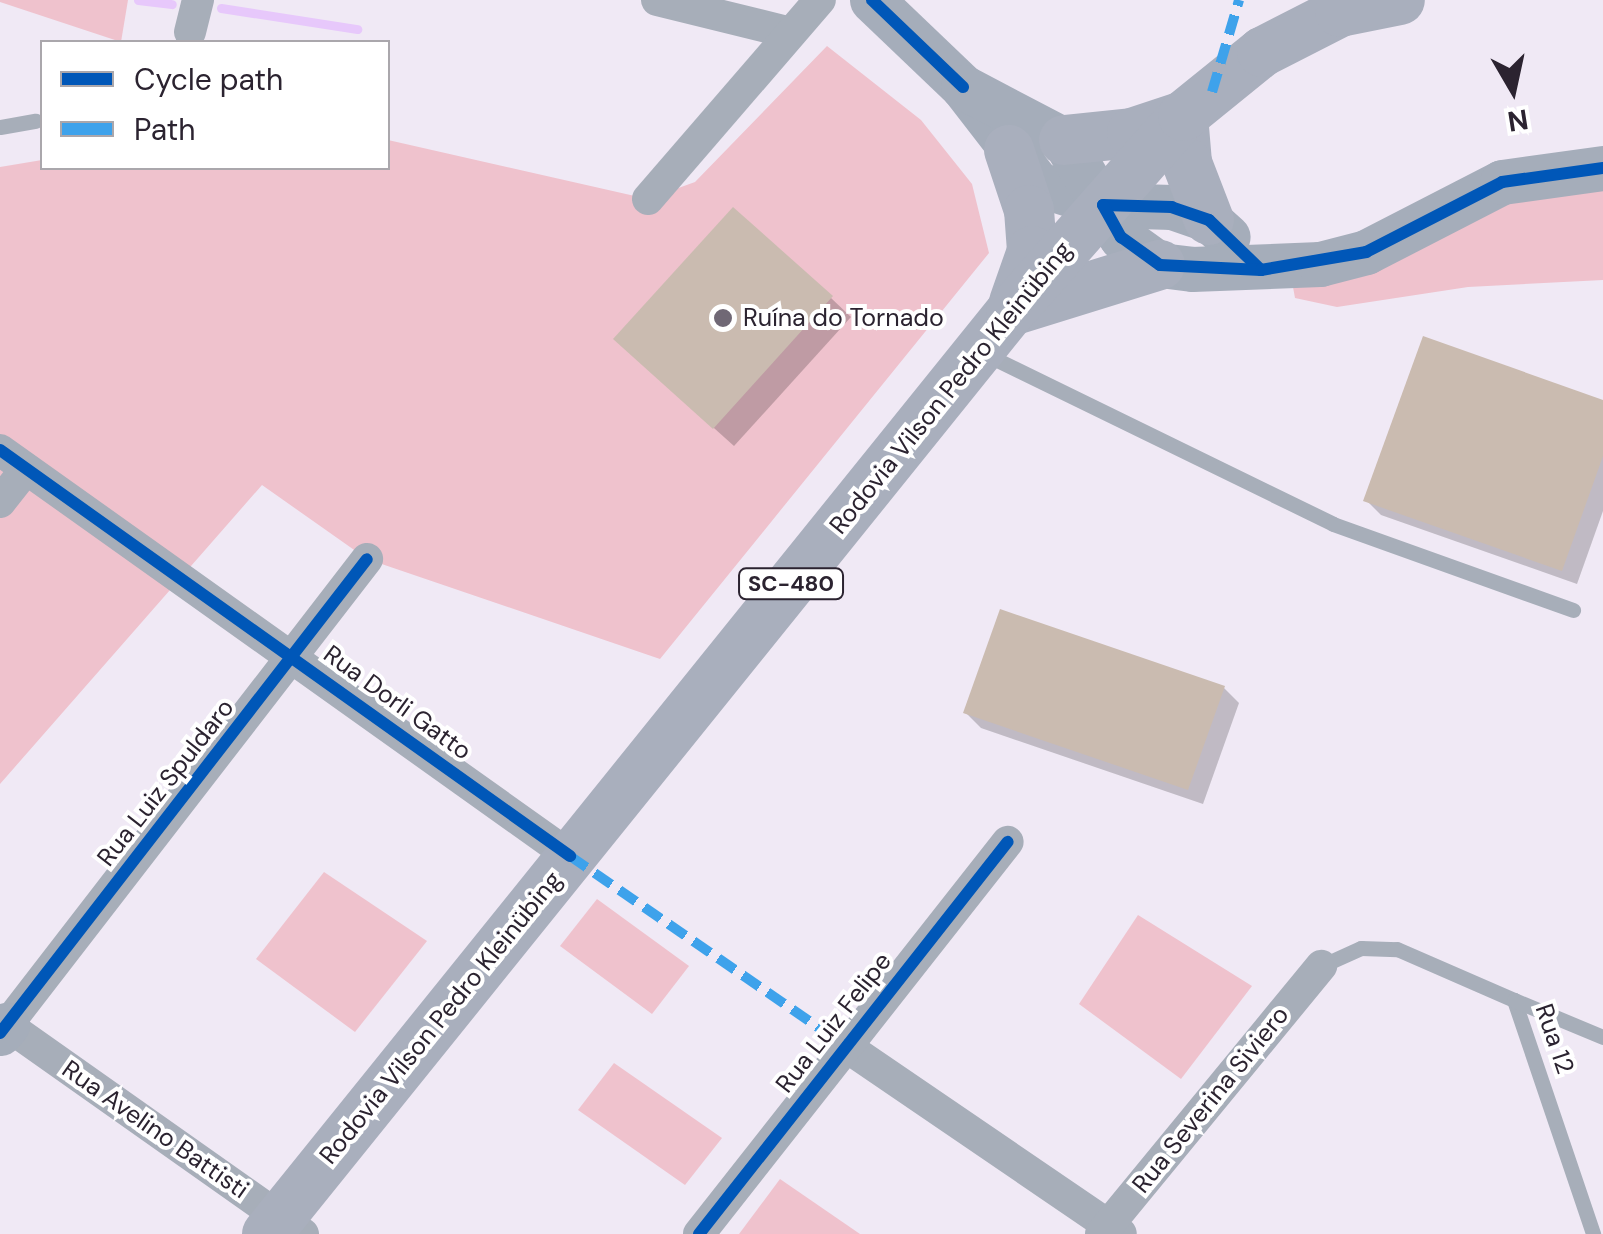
<!DOCTYPE html>
<html>
<head>
<meta charset="utf-8">
<style>
	body { margin:0 }
	#map { position:relative; width:1603px; height:1234px; overflow:hidden; background:#f0e9f5; font-family:"DM Sans",sans-serif }
	div>[style] { position:absolute }
	.green>* { inset:0; background:#efc2cd }
	.shadow>* { inset:0; background:#0003 }
	.stream>* { height:9px; margin:-4.5px; padding:0 4.5px; transform-origin:4.5px; border-radius:4.5px; background:#e7c8fb }
	.building>* { inset:0; background:#cabbb0 }
	.lane>* { height:15px; margin:-7.5px; padding:0 7.5px; transform-origin:7.5px; border-radius:7.5px; background:#a7aeb9 }
	.street>* { height:32px; margin:-16px; padding:0 16px; transform-origin:16px; border-radius:16px; background:#a7aeb9 }
	.secondary>* { height:45px; margin:-22.5px; padding:0 22.5px; transform-origin:22.5px; border-radius:22.5px; background:#a5adba }
	.primary>* { height:50px; margin:-25px; padding:0 25px; transform-origin:25px; border-radius:25px; background:#a9afbd }
	.quiet>* { height:10px; margin-top:-5px; transform-origin:0; background:repeating-linear-gradient(90deg,#3ea2eb 0 20px,transparent 0 30px) }
	.cycleway>* { height:12px; margin:-6px; padding:0 6px; transform-origin:6px; border-radius:6px; background:#0057b8 }
	.dots>* { width:28px; height:28px; translate:-50% -50%; box-sizing:border-box; border:5px solid #fff; border-radius:50% }
	span { translate:-50% -50%; white-space:nowrap; text-align:center; line-height:1.15; -webkit-text-stroke:8px #fff; paint-order:stroke }
	.shield-label span { padding:2px 8px; background:#fff; border:2px solid; border-radius:8px; -webkit-text-stroke-width:0 }
	.shield-label { font-size:22px; color:#2b2330; font-weight:700 }
	.poi-label { font-size:25px; color:#2b2330 }
	.left { translate:0 -50%; text-align:left }
	.street-label { font-size:25px; color:#2b2330 }
	.legend { position:absolute; left:40px; top:40px; width:350px; height:130px; box-sizing:border-box; background:#fff; border:2px solid #aaa7ac; margin:0; padding:12px 18px; list-style:none; font-size:30px; color:#2b2330 }
	.legend li { display:flex; align-items:center; gap:20px; height:50px }
	.legend b { width:50px; border:2px solid #aaa7ac }
	.north { position:absolute; left:1463px; top:40px; width:100px; height:100px; -webkit-text-stroke:8px #fff; paint-order:stroke; rotate:171deg; font-size:28px; font-weight:700; line-height:40px; text-align:center; color:#2b2330 }
	.north::after { content:''; display:block; margin:auto; width:35px; height:45px; background:#2b2330; clip-path:polygon(50% 0,100% 100%,50% 72%,0 100%) }
</style>
</head>
<body>
<div id="map">
	<div class="green">
		<i style="clip-path:polygon(0 0,128px 0,121px 42px,0 2px)"></i>
		<i style="clip-path:polygon(827px 46px,921px 120px,972px 184px,989px 253px,660px 659px,367px 559px,262px 485px,0 784px,0 167px,42px 160px,42px 168px,388px 168px,388px 140px,648px 199px,695px 182px)"></i>
		<i style="clip-path:polygon(1603px 182px,1603px 280px,1468px 287px,1337px 307px,1295px 298px,1293px 287px,1505px 192px)"></i>
		<i style="clip-path:polygon(324px 872px,427px 941px,355px 1032px,256px 959px)"></i>
		<i style="clip-path:polygon(597px 899px,689px 966px,652px 1014px,560px 946px)"></i>
		<i style="clip-path:polygon(1138px 915px,1252px 986px,1181px 1079px,1079px 1004px)"></i>
		<i style="clip-path:polygon(614px 1063px,722px 1138px,685px 1185px,578px 1110px)"></i>
		<i style="clip-path:polygon(780px 1179px,860px 1234px,739px 1234px)"></i>
	</div>
	<div class="shadow">
		<i style="clip-path:polygon(831px 298px,851px 317px,734px 446px,637px 359px)"></i>
		<i style="clip-path:polygon(1603px 402px,1603px 511px,1577px 584px,1381px 515px,1366px 500px)"></i>
		<i style="clip-path:polygon(1224px 688px,1239px 703px,1203px 804px,981px 728px,966px 713px)"></i>
	</div>
	<div class="stream">
		<i style="left:138px;top:0;width:34px;rotate:7deg"></i>
		<i style="left:221px;top:8px;width:138px;rotate:8.8deg"></i>
	</div>
	<div class="building">
		<i style="clip-path:polygon(733px 207px,833px 296px,713px 429px,613px 339px)"></i>
		<i style="clip-path:polygon(1423px 336px,1603px 400px,1603px 456px,1562px 571px,1363px 501px)"></i>
		<i style="clip-path:polygon(1000px 609px,1225px 686px,1188px 790px,963px 713px)"></i>
	</div>
	<div class="lane">
		<i style="left:0;top:127px;width:36px;rotate:-10deg"></i>
		<i style="left:987px;top:355px;width:385px;rotate:26deg"></i>
		<i style="left:1333px;top:524px;width:255px;rotate:19.7deg"></i>
		<i style="left:1321px;top:966px;width:44px;rotate:-24.2deg"></i>
		<i style="left:1361px;top:948px;width:36px;rotate:2deg"></i>
		<i style="left:1397px;top:949px;width:128px;rotate:23.6deg"></i>
		<i style="left:1514px;top:1000px;width:247px;rotate:71.3deg"></i>
		<i style="left:1514px;top:1000px;width:96px;rotate:22.6deg"></i>
	</div>
	<div class="street">
		<i style="left:657px;top:0;width:134px;rotate:13.8deg"></i>
		<i style="left:190px;top:32px;width:33px;rotate:-76deg"></i>
		<i style="left:648px;top:199px;width:263px;rotate:-49.2deg"></i>
		<i style="left:0;top:450px;width:700px;rotate:35.46deg"></i>
		<i style="left:0;top:502px;width:42px;rotate:-51.8deg"></i>
		<i style="left:844px;top:1045px;width:335px;rotate:34.3deg"></i>
		<i style="left:303px;top:1234px;width:362px;rotate:-144.8deg"></i>
		<i style="left:7px;top:1025px;width:589px;rotate:-52.31deg"></i>
		<i style="left:699px;top:1234px;width:499px;rotate:-51.8deg"></i>
		<i style="left:1101px;top:1234px;width:347px;rotate:-50.6deg"></i>
	</div>
	<div class="secondary">
		<i style="left:872px;top:0;width:126px;rotate:43.7deg"></i>
		<i style="left:963px;top:87px;width:123px;rotate:52.3deg"></i>
		<i style="left:1038px;top:184px;width:68px;rotate:17.9deg"></i>
		<i style="left:1103px;top:205px;width:69px;rotate:1.7deg"></i>
		<i style="left:1172px;top:207px;width:39px;rotate:19deg"></i>
		<i style="left:1209px;top:220px;width:25px;rotate:42deg"></i>
		<i style="left:963px;top:87px;width:114px;rotate:27.7deg"></i>
		<i style="left:1064px;top:140px;width:113px;rotate:59.6deg"></i>
		<i style="left:1121px;top:237px;width:48px;rotate:35.7deg"></i>
		<i style="left:1160px;top:265px;width:32px;rotate:7deg"></i>
		<i style="left:1192px;top:269px;width:128px;rotate:-2.2deg"></i>
		<i style="left:1320px;top:264px;width:48px;rotate:-14.6deg"></i>
		<i style="left:1366px;top:252px;width:153px;rotate:-27.2deg"></i>
		<i style="left:1502px;top:182px;width:102px;rotate:-7.9deg"></i>
		<i style="left:0;top:1033px;width:11px;rotate:-49deg"></i>
	</div>
	<div class="primary">
		<i style="left:1183px;top:116px;width:47px;rotate:85.1deg"></i>
		<i style="left:1187px;top:163px;width:61px;rotate:68.9deg"></i>
		<i style="left:1064px;top:140px;width:68px;rotate:-5.9deg"></i>
		<i style="left:1132px;top:133px;width:54px;rotate:-18.4deg"></i>
		<i style="left:1009px;top:150px;width:63px;rotate:71.6deg"></i>
		<i style="left:1029px;top:210px;width:41px;rotate:85.8deg"></i>
		<i style="left:1032px;top:251px;width:54px;rotate:109.4deg"></i>
		<i style="left:1011px;top:311px;width:156px;rotate:-17.2deg"></i>
		<i style="left:267px;top:1234px;width:1186px;rotate:-51.13deg"></i>
		<i style="left:1011px;top:311px;width:260px;rotate:-48.6deg"></i>
		<i style="left:1183px;top:116px;width:102px;rotate:-39deg"></i>
		<i style="left:1262px;top:52px;width:88px;rotate:-27.1deg"></i>
		<i style="left:1340px;top:12px;width:61px;rotate:-11.3deg"></i>
	</div>
	<div class="quiet">
		<i style="left:1212px;top:92px;width:96px;rotate:-73.6deg"></i>
		<i style="left:570px;top:856px;width:333px;rotate:34.6deg"></i>
	</div>
	<div class="cycleway">
		<i style="left:872px;top:0;width:126px;rotate:43.7deg"></i>
		<i style="left:1261px;top:270px;width:72px;rotate:-136.1deg"></i>
		<i style="left:1209px;top:220px;width:39px;rotate:-161deg"></i>
		<i style="left:1172px;top:207px;width:69px;rotate:-178.3deg"></i>
		<i style="left:1103px;top:205px;width:37px;rotate:61deg"></i>
		<i style="left:1121px;top:237px;width:48px;rotate:35.7deg"></i>
		<i style="left:1160px;top:265px;width:101px;rotate:2.8deg"></i>
		<i style="left:1261px;top:270px;width:107px;rotate:-9.7deg"></i>
		<i style="left:1366px;top:252px;width:153px;rotate:-27.2deg"></i>
		<i style="left:1502px;top:182px;width:102px;rotate:-7.9deg"></i>
		<i style="left:0;top:450px;width:700px;rotate:35.46deg"></i>
		<i style="left:0;top:1033px;width:599px;rotate:-52.25deg"></i>
		<i style="left:699px;top:1234px;width:499px;rotate:-51.8deg"></i>
	</div>
	<div class="dots">
		<i style="left:723px;top:318px;background:#706875"></i>
	</div>
	<div class="shield-label">
		<span style="left:791px;top:584px">SC-480</span>
	</div>
	<div class="poi-label">
		<span class="left" style="left:743px;top:318px">Ruína do Tornado</span>
	</div>
	<div class="street-label">
		<span style="left:951px;top:388px;rotate:-51deg">Rodovia Vilson Pedro Kleinübing</span>
		<span style="left:397px;top:703px;rotate:36deg">Rua Dorli Gatto</span>
		<span style="left:166px;top:783px;rotate:-52deg">Rua Luiz Spuldaro</span>
		<span style="left:441px;top:1018px;rotate:-51deg">Rodovia Vilson Pedro Kleinübing</span>
		<span style="left:834px;top:1023px;rotate:-52deg">Rua Luiz Felipe</span>
		<span style="left:1554px;top:1039px;rotate:71deg">Rua 12</span>
		<span style="left:1211px;top:1100px;rotate:-51deg">Rua Severina Siviero</span>
		<span style="left:155px;top:1130px;rotate:35deg">Rua Avelino Battisti</span>
	</div>
	<ul class="legend">
	<li><b style="height:12px;background:#0057b8"></b>Cycle path</li>
	<li><b style="height:12px;background:#3ea2eb"></b>Path</li>
	</ul>
	<div class="north">N</div>
</div>
</body>
</html>
